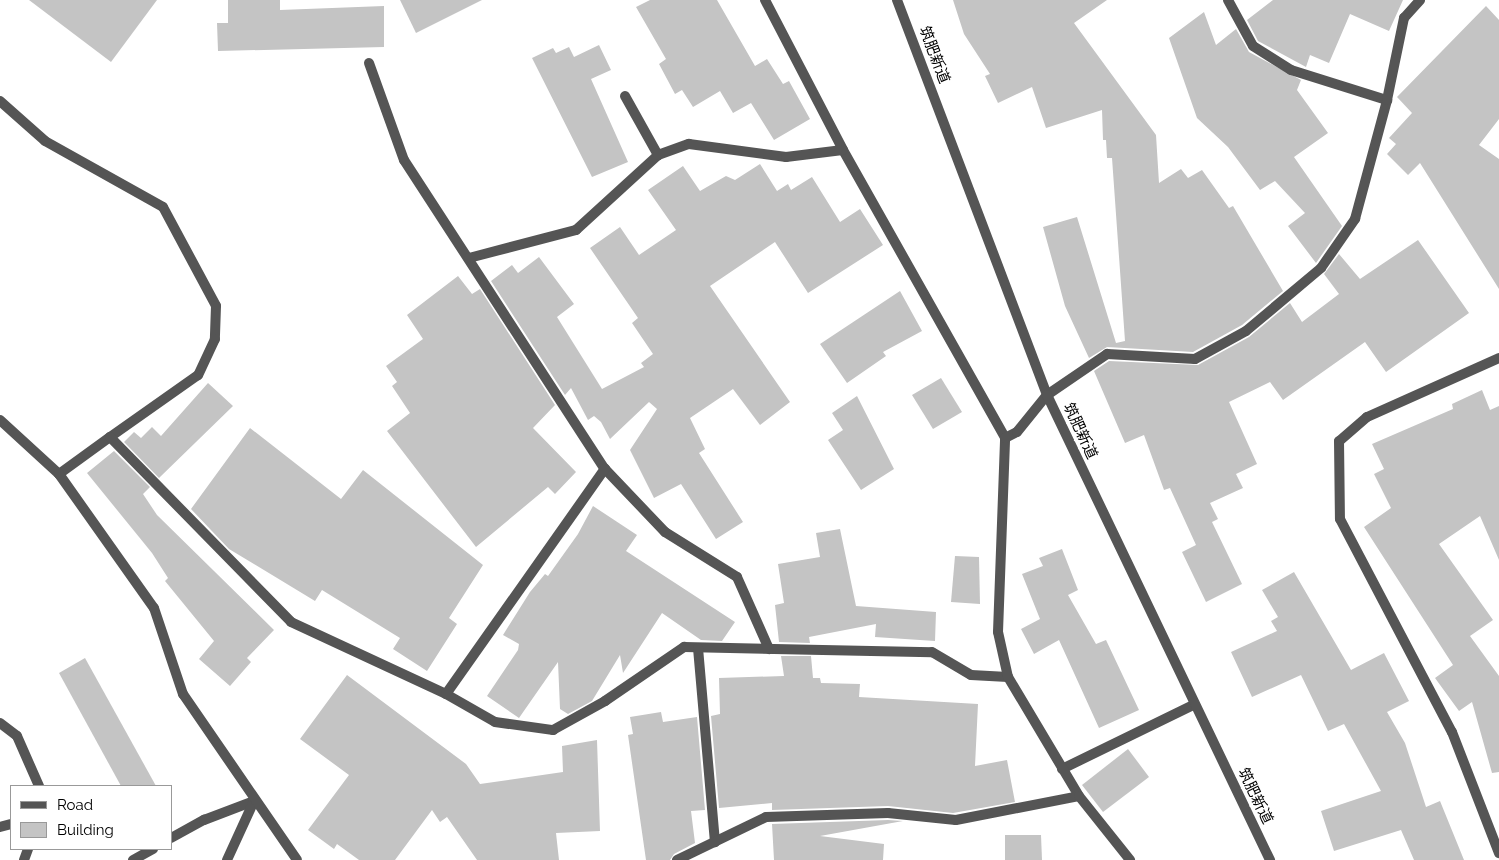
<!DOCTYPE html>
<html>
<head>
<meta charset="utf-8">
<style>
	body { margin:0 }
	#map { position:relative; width:1499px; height:860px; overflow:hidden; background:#fff; font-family:Raleway,"Noto Sans JP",sans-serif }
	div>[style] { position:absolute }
	.building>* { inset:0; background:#c4c4c4 }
	.minor>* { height:10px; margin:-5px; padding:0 5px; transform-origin:5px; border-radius:5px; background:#555 }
	.tertiary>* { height:10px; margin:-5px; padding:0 5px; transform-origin:5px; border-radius:5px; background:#555 }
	span { translate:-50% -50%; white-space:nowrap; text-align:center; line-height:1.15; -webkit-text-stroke:5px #fff; paint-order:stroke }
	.street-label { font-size:15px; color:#000 }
	.legend { position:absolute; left:10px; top:785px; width:162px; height:65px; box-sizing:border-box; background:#fff; border:1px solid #999; margin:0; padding:6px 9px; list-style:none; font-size:15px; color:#000 }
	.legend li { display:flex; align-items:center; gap:10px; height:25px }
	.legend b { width:25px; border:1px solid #999 }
</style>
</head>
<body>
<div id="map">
	<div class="building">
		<i style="clip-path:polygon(29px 0,157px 0,111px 62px)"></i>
		<i style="clip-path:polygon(228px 0,280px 0,280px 10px,384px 6px,384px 47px,218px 51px,217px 23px,228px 23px)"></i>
		<i style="clip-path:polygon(400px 0,482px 0,416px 33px)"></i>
		<i style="clip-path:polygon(650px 0,717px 0,755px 66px,767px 59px,783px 84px,789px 81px,810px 119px,774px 140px,751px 103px,733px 113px,720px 91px,693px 107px,682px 90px,675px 94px,659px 64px,666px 59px,636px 7px)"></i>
		<i style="clip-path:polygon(953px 0,1107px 0,1074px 23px,1156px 135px,1159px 183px,1181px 169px,1188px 178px,1202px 170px,1229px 208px,1233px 206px,1283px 291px,1242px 325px,1193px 352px,1107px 347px,1089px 358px,1065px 306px,1043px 227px,1077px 217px,1116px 343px,1125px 341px,1112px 158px,1107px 158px,1106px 140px,1103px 140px,1102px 110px,1046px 128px,1032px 87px,998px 103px,985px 76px,990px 74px,964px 34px)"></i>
		<i style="clip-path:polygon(1273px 0,1403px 0,1389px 31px,1350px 14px,1329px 63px,1310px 55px,1306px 67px,1258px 41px,1247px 20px)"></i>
		<i style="clip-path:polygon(1486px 6px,1499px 20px,1499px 119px,1479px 145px,1499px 159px,1499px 289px,1420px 163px,1408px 175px,1387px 154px,1396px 144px,1389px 138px,1412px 113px,1397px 97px)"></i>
		<i style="clip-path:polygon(1204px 12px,1216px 45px,1236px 29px,1249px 52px,1301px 80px,1297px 90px,1328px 133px,1294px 157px,1342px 226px,1316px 263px,1288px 226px,1305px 213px,1275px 181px,1260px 190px,1228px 147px,1197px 118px,1169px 38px)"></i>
		<i style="clip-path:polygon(599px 45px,611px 70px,591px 79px,628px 162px,592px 177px,532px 58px,553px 48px,556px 53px,569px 47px,574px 57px)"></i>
		<i style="clip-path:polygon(760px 164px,777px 191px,788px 184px,791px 190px,812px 177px,840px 222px,860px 209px,883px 245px,808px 293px,775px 242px,710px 286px,790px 402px,760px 425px,733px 389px,690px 418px,705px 449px,699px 453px,743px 522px,716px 539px,681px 484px,654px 498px,630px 450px,657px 409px,649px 402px,610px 439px,601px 422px,594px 416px,588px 420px,571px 388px,565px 395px,491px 281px,512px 265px,518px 273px,539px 257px,574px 304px,557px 317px,602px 389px,644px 367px,641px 363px,653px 354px,632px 323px,638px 318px,590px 248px,620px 227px,639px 255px,676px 230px,648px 190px,683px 166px,700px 191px,726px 176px,735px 180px)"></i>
		<i style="clip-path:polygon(1418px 240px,1469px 313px,1386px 372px,1365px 342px,1283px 400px,1270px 382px,1229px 402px,1257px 464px,1236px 474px,1243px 488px,1210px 503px,1218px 519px,1212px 522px,1242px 584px,1206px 602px,1182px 552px,1196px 545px,1170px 488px,1164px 490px,1144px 435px,1125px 443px,1094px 371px,1109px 361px,1198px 365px,1249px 337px,1290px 303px,1302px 322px,1339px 294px,1324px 274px,1339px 254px,1360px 279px)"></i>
		<i style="clip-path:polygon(458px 276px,472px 294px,480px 289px,555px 405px,533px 428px,576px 472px,555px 494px,548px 487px,476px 547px,387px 431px,410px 413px,392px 386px,397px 382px,386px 366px,423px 339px,407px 315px)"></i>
		<i style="clip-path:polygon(900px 291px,922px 331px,883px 352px,886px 356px,847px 383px,820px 344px)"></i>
		<i style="clip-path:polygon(941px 378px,962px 412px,933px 429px,912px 395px)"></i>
		<i style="clip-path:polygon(208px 383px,233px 406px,159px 478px,124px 442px,134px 432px,141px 438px,152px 427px,161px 436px)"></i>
		<i style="clip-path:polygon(1482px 390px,1490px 410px,1499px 406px,1499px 560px,1480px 516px,1439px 544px,1493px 620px,1470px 636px,1499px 676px,1499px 772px,1492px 773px,1472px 702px,1459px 711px,1435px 678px,1453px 665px,1364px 527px,1391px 508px,1374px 474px,1384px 469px,1372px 444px,1453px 409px,1452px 404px)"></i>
		<i style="clip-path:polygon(857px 396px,894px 469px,861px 490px,828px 440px,843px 430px,832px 413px)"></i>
		<i style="clip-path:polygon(250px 428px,341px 499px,363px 470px,483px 565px,449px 618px,457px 624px,427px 671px,393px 649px,400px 638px,322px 590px,315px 601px,229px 549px,191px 509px)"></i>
		<i style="clip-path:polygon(114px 451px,150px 487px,143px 494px,157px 515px,274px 630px,247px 658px,251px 662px,230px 686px,199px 659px,214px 641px,165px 581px,168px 578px,152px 553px,87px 473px)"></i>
		<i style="clip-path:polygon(593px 506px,637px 535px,626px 551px,735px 622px,722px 641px,701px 640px,662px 613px,623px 673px,620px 655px,592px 701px,568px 714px,560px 709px,558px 662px,519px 718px,487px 696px,518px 650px,519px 644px,503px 635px,530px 592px,545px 574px,548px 576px,578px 534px)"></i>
		<i style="clip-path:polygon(840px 529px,856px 606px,936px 612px,935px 641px,875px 637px,876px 624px,809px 637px,810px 643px,779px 642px,775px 605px,784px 603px,778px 564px,820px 557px,816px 533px)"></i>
		<i style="clip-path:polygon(1062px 549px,1078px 590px,1068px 595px,1096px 644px,1106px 640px,1139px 710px,1099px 728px,1059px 640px,1034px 654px,1021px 629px,1040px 619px,1022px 574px,1043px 566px,1039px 558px)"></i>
		<i style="clip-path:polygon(955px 556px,979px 557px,980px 604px,951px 602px)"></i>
		<i style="clip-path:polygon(1294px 572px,1351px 670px,1384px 653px,1409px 701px,1387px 712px,1405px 743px,1426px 807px,1440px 801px,1464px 860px,1414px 860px,1401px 830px,1334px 851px,1321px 811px,1381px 791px,1344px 724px,1328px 731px,1301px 675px,1252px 697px,1231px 652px,1277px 631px,1271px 621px,1278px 617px,1262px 590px)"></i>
		<i style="clip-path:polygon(781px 656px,811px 656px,813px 678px,820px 678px,821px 683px,860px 684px,859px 697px,978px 704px,975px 766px,1007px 760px,1015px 802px,953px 813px,888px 806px,772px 810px,772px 803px,719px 808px,711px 716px,720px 714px,719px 678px,784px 676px)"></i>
		<i style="clip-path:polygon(85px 658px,156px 786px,121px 786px,59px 673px)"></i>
		<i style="clip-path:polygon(347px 675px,466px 764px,480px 784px,563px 772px,562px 746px,597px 740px,600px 831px,556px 833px,559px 860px,477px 860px,447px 817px,440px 822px,432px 810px,395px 860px,359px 860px,337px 844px,334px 849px,308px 830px,349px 775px,300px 739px)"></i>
		<i style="clip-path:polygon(661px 712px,663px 722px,697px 717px,705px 810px,691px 811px,695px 843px,674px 854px,670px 860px,646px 860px,628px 735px,633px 734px,630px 717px)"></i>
		<i style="clip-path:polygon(1128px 749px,1149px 777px,1103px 812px,1082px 785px)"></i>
		<i style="clip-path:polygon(888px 820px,903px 821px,820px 836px,884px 844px,883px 860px,774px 860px,772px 824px)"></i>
		<i style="clip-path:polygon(1005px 835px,1041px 835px,1042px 860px,1005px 860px)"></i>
	</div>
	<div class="minor">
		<i style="left:765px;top:0;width:169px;rotate:62.5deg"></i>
		<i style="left:843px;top:150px;width:330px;rotate:60.6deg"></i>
		<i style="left:1228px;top:0;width:52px;rotate:61.5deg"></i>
		<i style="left:1253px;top:46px;width:45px;rotate:32.3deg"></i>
		<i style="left:1291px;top:70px;width:101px;rotate:17.4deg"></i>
		<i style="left:369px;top:63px;width:103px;rotate:70.2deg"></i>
		<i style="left:404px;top:160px;width:369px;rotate:57deg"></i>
		<i style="left:605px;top:469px;width:87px;rotate:46.4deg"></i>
		<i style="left:665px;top:532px;width:85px;rotate:32deg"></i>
		<i style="left:737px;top:577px;width:79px;rotate:66deg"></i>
		<i style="left:625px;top:96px;width:68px;rotate:60.8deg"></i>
		<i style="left:0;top:101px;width:60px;rotate:41.6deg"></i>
		<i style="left:45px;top:141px;width:135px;rotate:29.2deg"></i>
		<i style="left:163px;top:207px;width:112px;rotate:61.8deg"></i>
		<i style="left:216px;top:306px;width:33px;rotate:92deg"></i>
		<i style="left:215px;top:339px;width:40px;rotate:115deg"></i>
		<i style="left:198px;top:375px;width:108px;rotate:144.8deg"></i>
		<i style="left:469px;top:258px;width:111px;rotate:-14.7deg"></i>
		<i style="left:576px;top:230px;width:111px;rotate:-42.4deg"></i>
		<i style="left:658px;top:155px;width:33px;rotate:-20deg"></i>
		<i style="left:689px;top:144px;width:98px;rotate:7.6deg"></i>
		<i style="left:786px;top:157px;width:57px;rotate:-7deg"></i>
		<i style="left:1499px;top:358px;width:145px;rotate:155.9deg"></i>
		<i style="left:1367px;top:417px;width:37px;rotate:139deg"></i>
		<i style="left:1339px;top:441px;width:78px;rotate:89.3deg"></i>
		<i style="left:1340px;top:519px;width:241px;rotate:62.3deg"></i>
		<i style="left:1452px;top:732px;width:130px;rotate:68.8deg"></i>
		<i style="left:59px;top:474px;width:63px;rotate:-36deg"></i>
		<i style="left:110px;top:437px;width:259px;rotate:45.6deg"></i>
		<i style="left:291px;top:622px;width:171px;rotate:24.9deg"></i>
		<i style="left:446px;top:694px;width:56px;rotate:29.7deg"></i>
		<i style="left:495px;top:722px;width:59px;rotate:7.9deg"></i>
		<i style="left:553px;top:730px;width:60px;rotate:-29.1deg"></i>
		<i style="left:605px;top:701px;width:96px;rotate:-34.4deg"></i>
		<i style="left:684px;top:647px;width:248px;rotate:1.2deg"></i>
		<i style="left:932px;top:652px;width:45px;rotate:30.5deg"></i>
		<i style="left:971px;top:675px;width:37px;rotate:3deg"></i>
		<i style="left:698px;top:648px;width:195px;rotate:85deg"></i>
		<i style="left:446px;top:694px;width:276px;rotate:-54.8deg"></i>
		<i style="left:0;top:723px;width:21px;rotate:37deg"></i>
		<i style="left:17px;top:736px;width:55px;rotate:66.3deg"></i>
		<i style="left:1062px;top:769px;width:146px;rotate:-26deg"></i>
		<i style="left:1079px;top:796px;width:139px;rotate:-120.8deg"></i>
		<i style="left:1008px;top:677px;width:46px;rotate:-102.5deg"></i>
		<i style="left:998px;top:632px;width:194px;rotate:-87.9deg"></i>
		<i style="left:1005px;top:438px;width:13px;rotate:-27deg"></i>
		<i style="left:1017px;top:432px;width:48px;rotate:-51deg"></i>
		<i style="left:1047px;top:395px;width:73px;rotate:-34.3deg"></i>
		<i style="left:1107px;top:354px;width:88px;rotate:3.3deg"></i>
		<i style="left:1195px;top:359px;width:58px;rotate:-28.8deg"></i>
		<i style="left:1246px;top:331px;width:98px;rotate:-40deg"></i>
		<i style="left:1321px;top:268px;width:60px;rotate:-55.2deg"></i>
		<i style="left:1355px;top:219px;width:123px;rotate:-74.9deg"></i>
		<i style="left:1387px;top:100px;width:84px;rotate:-78.3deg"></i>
		<i style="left:1404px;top:18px;width:24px;rotate:-48deg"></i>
		<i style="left:0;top:827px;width:11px;rotate:-15deg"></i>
		<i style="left:171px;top:838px;width:38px;rotate:-29deg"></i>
		<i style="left:204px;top:820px;width:53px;rotate:-20.8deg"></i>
		<i style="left:24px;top:860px;width:12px;rotate:-70deg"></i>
		<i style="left:133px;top:860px;width:23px;rotate:-29deg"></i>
		<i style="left:227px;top:860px;width:65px;rotate:-65.4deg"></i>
		<i style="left:677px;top:860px;width:99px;rotate:-25.8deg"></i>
		<i style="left:766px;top:817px;width:122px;rotate:-1.9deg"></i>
		<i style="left:888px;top:813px;width:68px;rotate:5.9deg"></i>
		<i style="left:956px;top:820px;width:125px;rotate:-11deg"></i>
		<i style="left:1079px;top:796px;width:82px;rotate:51.4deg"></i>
	</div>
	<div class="tertiary">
		<i style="left:897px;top:0;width:423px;rotate:69.2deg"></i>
		<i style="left:1047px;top:395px;width:516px;rotate:64.38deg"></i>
		<i style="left:0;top:420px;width:80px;rotate:42.5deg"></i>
		<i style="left:59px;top:474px;width:164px;rotate:54.7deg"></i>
		<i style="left:154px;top:608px;width:91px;rotate:71.4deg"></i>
		<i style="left:183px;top:694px;width:201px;rotate:55.5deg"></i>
	</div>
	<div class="street-label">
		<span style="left:934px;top:55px;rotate:69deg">筑肥新道</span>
		<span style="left:1080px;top:431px;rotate:65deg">筑肥新道</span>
		<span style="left:1255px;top:796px;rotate:64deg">筑肥新道</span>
	</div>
	<ul class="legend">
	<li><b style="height:6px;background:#555"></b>Road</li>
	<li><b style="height:14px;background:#c4c4c4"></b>Building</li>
	</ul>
</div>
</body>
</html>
